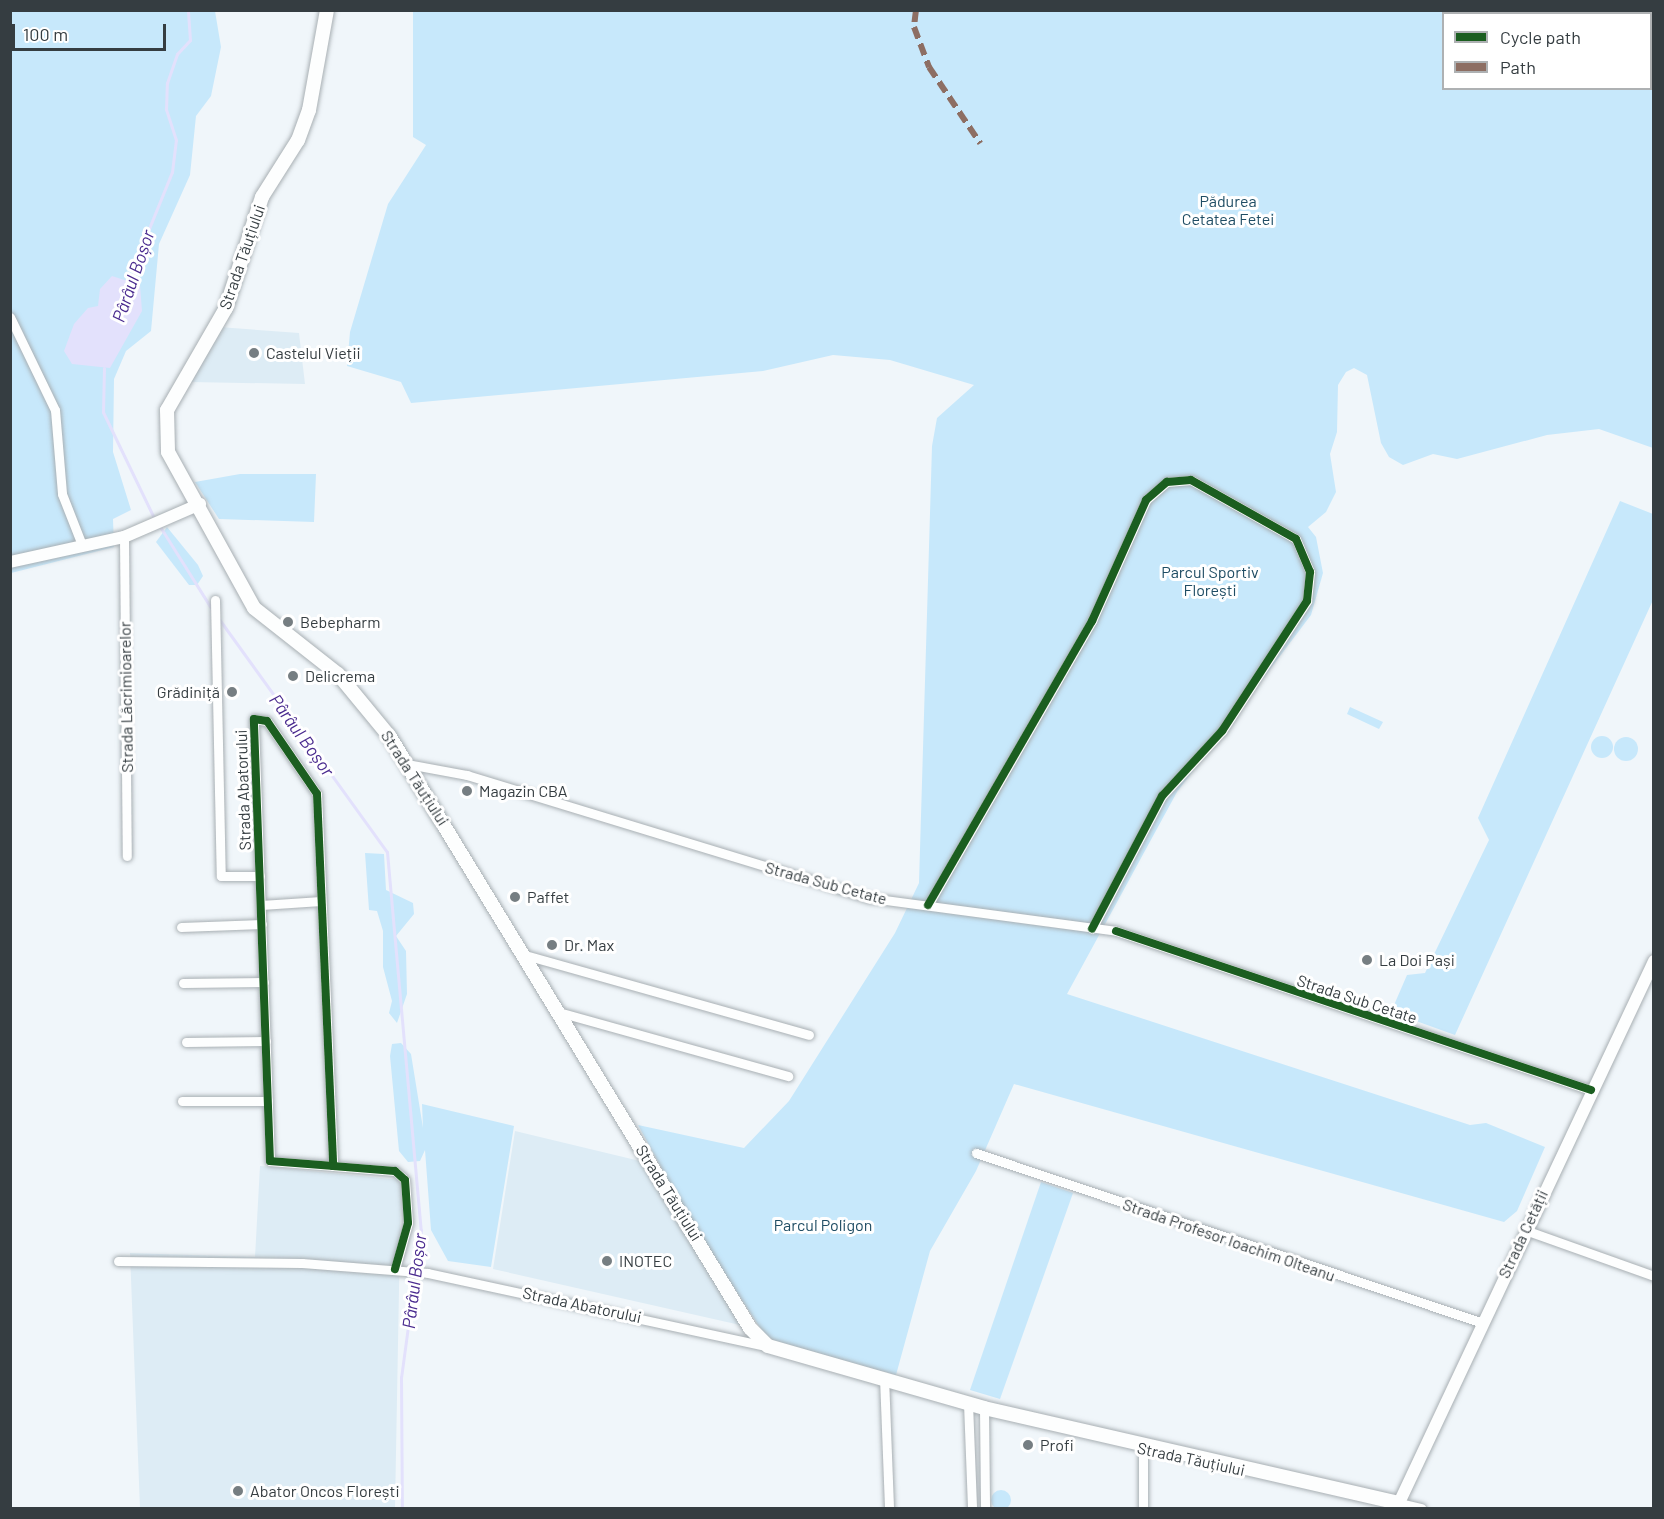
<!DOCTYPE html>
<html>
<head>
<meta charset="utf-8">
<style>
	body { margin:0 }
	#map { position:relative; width:1664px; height:1519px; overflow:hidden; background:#f0f6fa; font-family:Barlow,sans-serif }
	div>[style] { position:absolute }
	.built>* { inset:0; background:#ddecf5 }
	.green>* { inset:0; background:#c7e8fb }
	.round { border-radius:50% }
	.water>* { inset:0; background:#e3e1fc }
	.stream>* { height:3px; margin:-1.5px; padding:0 1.5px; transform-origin:1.5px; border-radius:1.5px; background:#e3e1fc }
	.roads { filter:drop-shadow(0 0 2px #a8afb3) drop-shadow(0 0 2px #a8afb3) }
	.minor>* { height:9px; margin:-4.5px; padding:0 4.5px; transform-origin:4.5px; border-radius:4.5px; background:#fdfefe }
	.tertiary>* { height:12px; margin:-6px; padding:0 6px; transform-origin:6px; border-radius:6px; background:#fdfefe }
	.secondary>* { height:14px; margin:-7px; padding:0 7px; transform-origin:7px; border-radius:7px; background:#fdfefe }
	.quiet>* { height:6px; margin-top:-3px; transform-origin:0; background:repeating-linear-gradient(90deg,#8d6e63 0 12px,transparent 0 18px) }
	.cycleway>* { height:8px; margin:-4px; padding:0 4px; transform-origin:4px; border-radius:4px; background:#1b5e20 }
	.dots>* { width:16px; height:16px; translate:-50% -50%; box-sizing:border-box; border:3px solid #fff; border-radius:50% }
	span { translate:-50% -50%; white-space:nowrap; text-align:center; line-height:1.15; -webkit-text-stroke:6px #fff; paint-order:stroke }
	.park-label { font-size:16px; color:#1f4d64 }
	.street-label { font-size:16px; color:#353d41 }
	.poi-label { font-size:16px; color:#353d41 }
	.left { translate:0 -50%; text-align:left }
	.right { translate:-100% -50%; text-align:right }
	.water-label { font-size:18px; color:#4a2b8f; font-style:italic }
	.frame { position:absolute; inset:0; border:12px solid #353d41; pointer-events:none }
	.legend { position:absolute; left:1442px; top:12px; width:210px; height:78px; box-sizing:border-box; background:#fff; border:2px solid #aeb1b3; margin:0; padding:8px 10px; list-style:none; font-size:18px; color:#353d41 }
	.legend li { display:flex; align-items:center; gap:12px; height:30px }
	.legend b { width:30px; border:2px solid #aeb1b3 }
	.scale { position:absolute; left:12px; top:24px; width:154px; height:27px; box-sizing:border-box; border:3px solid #353d41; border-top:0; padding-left:8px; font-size:18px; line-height:21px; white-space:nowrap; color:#353d41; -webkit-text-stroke:4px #fff; paint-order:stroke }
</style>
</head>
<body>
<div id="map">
	<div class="built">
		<i style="clip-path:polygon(219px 327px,299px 333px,305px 384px,190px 382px)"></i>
		<i style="clip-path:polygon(515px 1131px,644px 1162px,740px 1325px,493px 1269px)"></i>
		<i style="clip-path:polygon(260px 1166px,401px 1180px,395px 1508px,140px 1508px,130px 1253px,255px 1257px)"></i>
	</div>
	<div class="green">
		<i style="clip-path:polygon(10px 11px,215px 11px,221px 47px,211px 96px,196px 116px,190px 175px,159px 244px,151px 331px,126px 351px,114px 379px,113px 452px,131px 510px,113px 519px,114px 547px,11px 573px)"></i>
		<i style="clip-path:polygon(evenodd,413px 11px,1653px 11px,1653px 448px,1599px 429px,1547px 435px,1457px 459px,1433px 454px,1403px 465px,1389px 457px,1381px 443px,1367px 375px,1354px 368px,1346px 372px,1338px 385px,1337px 432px,1330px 454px,1336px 492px,1326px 512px,1308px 527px,1316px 537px,1323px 573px,1311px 615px,1177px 792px,1067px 994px,1470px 1125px,1486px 1123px,1545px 1147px,1517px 1211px,1504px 1222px,1014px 1084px,976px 1171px,930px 1251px,896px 1375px,769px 1341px,694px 1227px,638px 1125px,744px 1148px,789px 1101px,895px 933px,919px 883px,932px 446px,937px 418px,974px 385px,890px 360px,833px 355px,763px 371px,411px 403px,401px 382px,347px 366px,350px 332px,388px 204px,426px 145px,413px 137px,413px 11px,1444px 14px,1650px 14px,1650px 88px,1444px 88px,1444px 14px)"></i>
		<i style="clip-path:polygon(240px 474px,316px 474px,314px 522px,219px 519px,195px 482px)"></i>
		<i style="clip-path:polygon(1620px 501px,1653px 514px,1653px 600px,1455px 1035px,1391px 1012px,1407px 975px,1425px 973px,1489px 840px,1478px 818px)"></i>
		<i style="clip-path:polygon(167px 527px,198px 565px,203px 576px,197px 585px,189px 585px,156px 542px)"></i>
		<i style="clip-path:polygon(1350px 707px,1383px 722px,1379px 729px,1347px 714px)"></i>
		<i class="round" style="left:1591px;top:736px;width:22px;height:22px"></i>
		<i class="round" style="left:1614px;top:737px;width:24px;height:24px"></i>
		<i style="clip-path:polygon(365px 853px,384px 854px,386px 890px,413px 903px,414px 914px,396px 936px,406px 951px,407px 994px,397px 1023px,389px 1013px,392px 1001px,383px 967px,383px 931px,377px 911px,369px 910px)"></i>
		<i style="clip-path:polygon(401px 1043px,411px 1054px,423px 1128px,422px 1104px,514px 1126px,491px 1267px,448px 1261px,431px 1230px,425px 1150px,420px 1161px,408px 1162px,399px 1151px,390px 1056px,392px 1044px)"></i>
		<i style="clip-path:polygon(1041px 1182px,1073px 1193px,1000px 1399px,970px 1390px)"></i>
		<i class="round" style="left:991px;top:1490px;width:20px;height:20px"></i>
	</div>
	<div class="water">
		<i style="clip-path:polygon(112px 276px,140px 285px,142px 311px,110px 368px,72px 364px,64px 351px,74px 324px,88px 308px,98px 306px,100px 289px)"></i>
	</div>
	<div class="stream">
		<i style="left:131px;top:285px;width:28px;rotate:-77deg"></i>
		<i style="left:137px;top:258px;width:93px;rotate:-67.9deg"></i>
		<i style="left:172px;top:172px;width:32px;rotate:-83deg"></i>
		<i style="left:176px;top:140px;width:33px;rotate:-108deg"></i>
		<i style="left:166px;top:109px;width:26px;rotate:-88deg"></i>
		<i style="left:167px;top:83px;width:31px;rotate:-71deg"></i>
		<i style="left:177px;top:54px;width:19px;rotate:-47deg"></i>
		<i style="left:190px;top:40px;width:30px;rotate:-94deg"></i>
		<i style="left:104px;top:368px;width:44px;rotate:91.3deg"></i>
		<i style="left:103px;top:412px;width:120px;rotate:64.3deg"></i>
		<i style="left:159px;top:525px;width:102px;rotate:57.9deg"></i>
		<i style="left:219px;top:619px;width:287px;rotate:54.2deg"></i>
		<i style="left:387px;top:852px;width:380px;rotate:84.9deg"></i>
		<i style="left:421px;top:1230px;width:148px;rotate:97.7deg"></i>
		<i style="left:401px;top:1377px;width:131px;rotate:89.6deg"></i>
	</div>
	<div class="roads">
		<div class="minor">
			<i style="left:10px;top:317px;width:103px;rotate:64.2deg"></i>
			<i style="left:55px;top:410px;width:84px;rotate:85.2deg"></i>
			<i style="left:62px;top:494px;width:55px;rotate:68.6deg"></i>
			<i style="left:124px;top:537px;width:319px;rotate:89.5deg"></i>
			<i style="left:215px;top:600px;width:276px;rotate:88.8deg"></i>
			<i style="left:221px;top:876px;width:39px"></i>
			<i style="left:407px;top:764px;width:61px;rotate:10.4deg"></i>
			<i style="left:467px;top:775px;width:421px;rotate:17deg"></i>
			<i style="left:870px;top:898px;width:248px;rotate:7.6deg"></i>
			<i style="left:1116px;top:931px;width:501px;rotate:18.51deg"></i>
			<i style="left:261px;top:905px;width:60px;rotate:-3.8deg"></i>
			<i style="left:928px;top:905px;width:328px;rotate:-60deg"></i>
			<i style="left:1092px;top:621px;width:133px;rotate:-65.9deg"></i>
			<i style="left:1146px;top:500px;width:28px;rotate:-41deg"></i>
			<i style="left:1167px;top:482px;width:24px;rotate:-5deg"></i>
			<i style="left:1191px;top:480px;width:120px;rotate:29.3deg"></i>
			<i style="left:1296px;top:539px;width:36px;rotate:67deg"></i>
			<i style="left:1310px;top:572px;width:29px;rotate:96deg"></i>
			<i style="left:1307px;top:601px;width:155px;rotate:123.2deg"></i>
			<i style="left:1222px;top:731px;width:88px;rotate:132.7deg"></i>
			<i style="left:1162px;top:796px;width:150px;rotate:117.8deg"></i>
			<i style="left:181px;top:927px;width:81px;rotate:-2.1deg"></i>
			<i style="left:525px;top:955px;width:295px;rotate:15.7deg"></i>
			<i style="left:183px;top:983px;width:81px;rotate:-0.7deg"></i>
			<i style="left:562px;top:1013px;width:235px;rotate:15.6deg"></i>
			<i style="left:186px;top:1042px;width:80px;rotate:-0.7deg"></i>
			<i style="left:182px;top:1101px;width:86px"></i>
			<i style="left:976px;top:1153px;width:535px;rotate:18.54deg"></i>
			<i style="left:333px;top:1166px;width:63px;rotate:-175.5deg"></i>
			<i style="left:270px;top:1161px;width:442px;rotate:-92.1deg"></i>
			<i style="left:254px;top:719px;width:13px;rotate:9deg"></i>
			<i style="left:267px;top:721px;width:88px;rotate:55.6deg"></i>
			<i style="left:317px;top:794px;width:372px;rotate:87.5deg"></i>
			<i style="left:333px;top:1166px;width:62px;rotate:4.6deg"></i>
			<i style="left:395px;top:1171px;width:13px;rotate:42deg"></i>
			<i style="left:405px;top:1180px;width:43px;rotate:86deg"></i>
			<i style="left:408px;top:1223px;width:48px;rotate:105.8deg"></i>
			<i style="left:1525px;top:1230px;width:137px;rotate:19.6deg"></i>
			<i style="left:118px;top:1261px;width:184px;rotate:0.6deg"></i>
			<i style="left:302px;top:1263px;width:126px;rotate:4.5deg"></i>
			<i style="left:428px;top:1273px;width:346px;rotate:12.2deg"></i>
			<i style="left:884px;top:1377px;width:131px;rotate:87.8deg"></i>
			<i style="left:968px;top:1403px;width:105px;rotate:87.8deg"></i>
			<i style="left:984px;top:1408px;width:100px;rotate:89.4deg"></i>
			<i style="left:1143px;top:1449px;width:59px;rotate:90deg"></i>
			<i style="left:1399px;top:1503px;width:23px;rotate:13deg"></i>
		</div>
		<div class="tertiary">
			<i style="left:10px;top:562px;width:117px;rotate:-12.4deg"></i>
			<i style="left:124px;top:537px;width:83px;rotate:-23.5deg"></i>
			<i style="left:1399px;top:1503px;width:599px;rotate:-64.8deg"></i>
		</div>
		<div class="secondary">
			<i style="left:327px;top:10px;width:102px;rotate:100.2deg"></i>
			<i style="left:309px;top:110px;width:32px;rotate:110deg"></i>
			<i style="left:298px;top:140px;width:67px;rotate:122.3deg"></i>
			<i style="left:262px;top:197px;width:117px;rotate:108deg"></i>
			<i style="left:226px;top:308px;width:118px;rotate:120deg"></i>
			<i style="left:167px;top:410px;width:42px;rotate:88.6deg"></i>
			<i style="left:168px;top:452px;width:178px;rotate:61.1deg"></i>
			<i style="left:254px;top:608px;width:107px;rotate:38.2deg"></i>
			<i style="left:338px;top:674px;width:82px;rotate:50.5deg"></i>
			<i style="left:390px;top:737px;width:692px;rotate:58.65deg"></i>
			<i style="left:750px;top:1328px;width:25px;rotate:45deg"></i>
			<i style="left:768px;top:1346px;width:225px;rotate:16deg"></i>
			<i style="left:984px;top:1408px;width:426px;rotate:12.9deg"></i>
			<i style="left:1399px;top:1503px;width:5px;rotate:90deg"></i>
		</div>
	</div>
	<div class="quiet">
		<i style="left:916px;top:10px;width:17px;rotate:97deg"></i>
		<i style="left:914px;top:27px;width:43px;rotate:69.4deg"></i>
		<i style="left:929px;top:67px;width:92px;rotate:56.1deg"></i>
	</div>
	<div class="cycleway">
		<i style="left:928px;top:905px;width:328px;rotate:-60deg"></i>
		<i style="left:1092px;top:621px;width:133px;rotate:-65.9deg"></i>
		<i style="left:1146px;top:500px;width:28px;rotate:-41deg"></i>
		<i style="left:1167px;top:482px;width:24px;rotate:-5deg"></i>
		<i style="left:1191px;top:480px;width:120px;rotate:29.3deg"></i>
		<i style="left:1296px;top:539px;width:36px;rotate:67deg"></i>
		<i style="left:1310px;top:572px;width:29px;rotate:96deg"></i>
		<i style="left:1307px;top:601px;width:155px;rotate:123.2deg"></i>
		<i style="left:1222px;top:731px;width:88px;rotate:132.7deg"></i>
		<i style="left:1162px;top:796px;width:150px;rotate:117.8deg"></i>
		<i style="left:1116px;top:931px;width:501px;rotate:18.51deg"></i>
		<i style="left:333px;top:1166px;width:63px;rotate:-175.5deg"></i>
		<i style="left:270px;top:1161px;width:442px;rotate:-92.1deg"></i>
		<i style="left:254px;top:719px;width:13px;rotate:9deg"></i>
		<i style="left:267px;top:721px;width:88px;rotate:55.6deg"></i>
		<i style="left:317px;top:794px;width:372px;rotate:87.5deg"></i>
		<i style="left:333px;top:1166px;width:62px;rotate:4.6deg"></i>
		<i style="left:395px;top:1171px;width:13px;rotate:42deg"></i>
		<i style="left:405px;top:1180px;width:43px;rotate:86deg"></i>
		<i style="left:408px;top:1223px;width:48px;rotate:105.8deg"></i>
	</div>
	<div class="dots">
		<i style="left:254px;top:353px;background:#767e82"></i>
		<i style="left:288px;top:622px;background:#767e82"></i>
		<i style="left:293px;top:676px;background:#767e82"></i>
		<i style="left:232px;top:692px;background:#767e82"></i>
		<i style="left:467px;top:791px;background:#767e82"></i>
		<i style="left:515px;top:897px;background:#767e82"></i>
		<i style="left:552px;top:945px;background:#767e82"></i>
		<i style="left:1367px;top:960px;background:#767e82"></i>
		<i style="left:607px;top:1261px;background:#767e82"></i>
		<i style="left:1028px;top:1445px;background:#767e82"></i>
		<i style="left:238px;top:1491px;background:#767e82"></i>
	</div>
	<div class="park-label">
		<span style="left:1228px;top:210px">Pădurea<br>Cetatea Fetei</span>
		<span style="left:1210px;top:581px">Parcul Sportiv<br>Florești</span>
		<span style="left:823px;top:1225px">Parcul Poligon</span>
	</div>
	<div class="street-label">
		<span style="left:242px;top:257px;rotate:-71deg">Strada Tăuțiului</span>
		<span style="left:126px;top:697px;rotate:-91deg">Strada Lăcrimioarelor</span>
		<span style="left:415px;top:778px;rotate:57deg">Strada Tăuțiului</span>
		<span style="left:243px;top:790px;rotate:-92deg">Strada Abatorului</span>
		<span style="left:826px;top:883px;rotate:15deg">Strada Sub Cetate</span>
		<span style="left:1357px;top:999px;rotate:18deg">Strada Sub Cetate</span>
		<span style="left:669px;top:1193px;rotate:58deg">Strada Tăuțiului</span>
		<span style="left:1523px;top:1234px;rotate:-65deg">Strada Cetății</span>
		<span style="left:1229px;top:1240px;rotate:19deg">Strada Profesor Ioachim Olteanu</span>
		<span style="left:582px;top:1305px;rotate:12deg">Strada Abatorului</span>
		<span style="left:1191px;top:1459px;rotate:12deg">Strada Tăuțiului</span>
	</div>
	<div class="poi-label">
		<span class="left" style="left:266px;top:353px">Castelul Vieții</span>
		<span class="left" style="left:300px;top:622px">Bebepharm</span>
		<span class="left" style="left:305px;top:676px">Delicrema</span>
		<span class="right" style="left:220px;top:692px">Grădiniță</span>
		<span class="left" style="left:479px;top:791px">Magazin CBA</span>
		<span class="left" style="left:527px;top:897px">Paffet</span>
		<span class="left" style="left:564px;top:945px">Dr. Max</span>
		<span class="left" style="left:1379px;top:960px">La Doi Pași</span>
		<span class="left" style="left:619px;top:1261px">INOTEC</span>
		<span class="left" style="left:1040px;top:1445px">Profi</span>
		<span class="left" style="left:250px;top:1491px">Abator Oncos Florești</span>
	</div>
	<div class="water-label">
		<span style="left:133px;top:276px;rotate:-71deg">Pârâul Boșor</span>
		<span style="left:302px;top:735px;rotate:54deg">Pârâul Boșor</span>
		<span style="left:414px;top:1281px;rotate:-83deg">Pârâul Boșor</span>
	</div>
	<div class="frame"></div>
	<ul class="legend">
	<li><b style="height:8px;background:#1b5e20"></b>Cycle path</li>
	<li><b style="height:8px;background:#8d6e63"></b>Path</li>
	</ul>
	<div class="scale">100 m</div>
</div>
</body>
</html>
